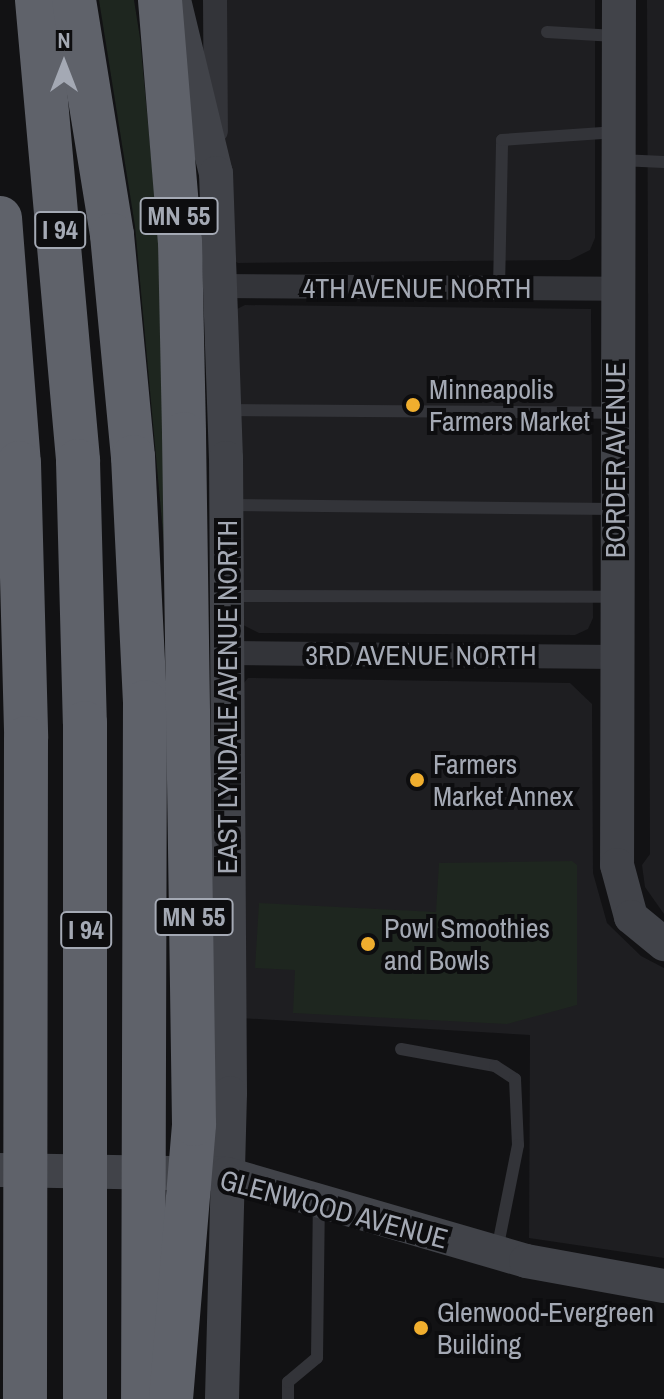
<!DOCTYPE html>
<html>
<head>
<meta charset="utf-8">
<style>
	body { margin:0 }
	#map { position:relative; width:664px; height:1399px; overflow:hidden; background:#121214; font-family:"Archivo Narrow",sans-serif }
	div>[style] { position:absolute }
	.built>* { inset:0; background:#1e1e21 }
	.green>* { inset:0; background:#1e261f }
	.lane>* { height:12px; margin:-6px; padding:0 6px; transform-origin:6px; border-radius:6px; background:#333439 }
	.street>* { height:24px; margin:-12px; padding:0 12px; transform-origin:12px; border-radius:12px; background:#333439 }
	.secondary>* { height:34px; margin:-17px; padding:0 17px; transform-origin:17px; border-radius:17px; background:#414349 }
	.highway>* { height:44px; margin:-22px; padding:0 22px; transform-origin:22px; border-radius:22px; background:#5f626a }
	.highway-bridge>* { height:44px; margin:-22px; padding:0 22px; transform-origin:22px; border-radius:22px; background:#5f626a }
	.dots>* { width:22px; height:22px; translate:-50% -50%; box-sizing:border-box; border:4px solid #0d0d0f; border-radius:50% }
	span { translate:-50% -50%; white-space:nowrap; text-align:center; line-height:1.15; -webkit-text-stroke:8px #0d0d0f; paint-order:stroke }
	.shield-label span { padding:2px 6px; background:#0d0d0f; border:2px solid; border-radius:6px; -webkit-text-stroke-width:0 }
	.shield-label { font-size:26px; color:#a4a9b4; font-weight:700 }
	.street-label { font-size:28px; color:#a4a9b4 }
	.poi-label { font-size:28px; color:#a4a9b4 }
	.left { translate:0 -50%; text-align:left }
	.north { position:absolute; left:24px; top:24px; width:80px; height:80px; -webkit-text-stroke:6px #0d0d0f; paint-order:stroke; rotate:0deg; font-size:22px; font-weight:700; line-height:32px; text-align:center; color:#a4a9b4 }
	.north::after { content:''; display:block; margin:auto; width:28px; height:36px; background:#a4a9b4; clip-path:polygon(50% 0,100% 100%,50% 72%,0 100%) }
</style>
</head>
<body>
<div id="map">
	<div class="built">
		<i style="clip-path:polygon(221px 0,595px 0,595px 238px,590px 250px,570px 260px,238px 263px,225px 256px)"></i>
		<i style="clip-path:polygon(647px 0,664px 0,664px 914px,645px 887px,642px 865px,650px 854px)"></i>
		<i style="clip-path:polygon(245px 305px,591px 309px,593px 618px,588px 629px,575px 635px,259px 633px,243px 625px,233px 311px)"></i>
		<i style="clip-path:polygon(248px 678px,570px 683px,592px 704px,593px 873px,607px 923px,641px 956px,664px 968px,664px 1258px,529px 1238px,530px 1035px,241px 1018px,243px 684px)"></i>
	</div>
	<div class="green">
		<i style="clip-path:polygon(99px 0,134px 0,140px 38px,159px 241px,165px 555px,135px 226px)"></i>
		<i style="clip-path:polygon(572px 861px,577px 865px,577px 1005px,507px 1024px,293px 1013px,295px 970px,255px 968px,259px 903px,436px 912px,439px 863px)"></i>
	</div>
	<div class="lane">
		<i style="left:547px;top:32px;width:68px;rotate:3.4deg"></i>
		<i style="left:620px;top:160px;width:44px;rotate:2.6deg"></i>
		<i style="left:499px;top:288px;width:148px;rotate:-88.8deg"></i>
		<i style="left:502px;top:140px;width:115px;rotate:-4deg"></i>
		<i style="left:226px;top:410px;width:389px;rotate:0.4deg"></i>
		<i style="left:230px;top:505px;width:385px;rotate:0.6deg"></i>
		<i style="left:230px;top:596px;width:385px;rotate:0.1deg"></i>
		<i style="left:401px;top:1049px;width:96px;rotate:10.3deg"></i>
		<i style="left:495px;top:1066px;width:24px;rotate:33deg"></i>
		<i style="left:515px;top:1079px;width:66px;rotate:87.4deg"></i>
		<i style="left:518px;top:1145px;width:107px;rotate:101.3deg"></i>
		<i style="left:288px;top:1399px;width:17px;rotate:-90deg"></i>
		<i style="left:288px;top:1382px;width:38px;rotate:-40deg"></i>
		<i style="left:317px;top:1358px;width:155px;rotate:-89.3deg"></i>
	</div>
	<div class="street">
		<i style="left:215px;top:0;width:131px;rotate:89.6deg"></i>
		<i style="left:218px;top:286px;width:397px;rotate:0.4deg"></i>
		<i style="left:227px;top:653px;width:388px;rotate:0.6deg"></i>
	</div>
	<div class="secondary">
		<i style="left:174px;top:0;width:178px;rotate:76.4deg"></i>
		<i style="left:216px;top:173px;width:285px;rotate:88deg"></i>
		<i style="left:226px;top:458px;width:635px;rotate:89.64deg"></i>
		<i style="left:230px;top:1093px;width:306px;rotate:91.5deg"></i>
		<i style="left:619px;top:0;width:865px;rotate:90.13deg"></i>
		<i style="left:617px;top:865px;width:54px;rotate:74.9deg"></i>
		<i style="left:631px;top:917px;width:43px;rotate:39.3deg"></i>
		<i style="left:0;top:1170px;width:227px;rotate:1deg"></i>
		<i style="left:227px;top:1174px;width:311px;rotate:16.2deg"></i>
		<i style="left:526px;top:1261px;width:140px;rotate:10.3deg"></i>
	</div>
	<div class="highway">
		<i style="left:37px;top:0;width:463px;rotate:84.9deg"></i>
		<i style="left:74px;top:0;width:238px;rotate:80.8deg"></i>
		<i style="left:112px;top:235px;width:223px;rotate:84.6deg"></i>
		<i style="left:160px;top:0;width:242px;rotate:85.3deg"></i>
		<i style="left:180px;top:241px;width:193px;rotate:88.8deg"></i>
		<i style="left:0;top:218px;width:246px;rotate:85.6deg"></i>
	</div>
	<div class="highway-bridge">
		<i style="left:133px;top:457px;width:245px;rotate:87.2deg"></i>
		<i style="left:145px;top:702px;width:697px;rotate:90.16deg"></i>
		<i style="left:78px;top:461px;width:262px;rotate:88.5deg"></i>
		<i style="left:85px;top:723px;width:676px;rotate:90deg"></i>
		<i style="left:19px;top:463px;width:275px;rotate:88.5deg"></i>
		<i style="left:26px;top:738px;width:661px;rotate:90.09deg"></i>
		<i style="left:171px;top:1399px;width:276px;rotate:-85.2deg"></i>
		<i style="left:194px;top:1124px;width:690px;rotate:-90.83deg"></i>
	</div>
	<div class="dots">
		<i style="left:413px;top:405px;background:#f0ae2e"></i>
		<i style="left:417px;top:780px;background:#f0ae2e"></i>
		<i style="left:368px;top:944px;background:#f0ae2e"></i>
		<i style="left:421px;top:1328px;background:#f0ae2e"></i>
	</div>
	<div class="shield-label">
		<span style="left:179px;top:216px">MN 55</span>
		<span style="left:60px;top:230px">I 94</span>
		<span style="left:194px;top:917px">MN 55</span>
		<span style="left:86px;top:930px">I 94</span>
	</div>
	<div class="street-label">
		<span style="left:417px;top:288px">4TH AVENUE NORTH</span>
		<span style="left:615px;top:460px;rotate:-90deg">BORDER AVENUE</span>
		<span style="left:421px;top:655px">3RD AVENUE NORTH</span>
		<span style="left:227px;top:697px;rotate:-90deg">EAST LYNDALE AVENUE NORTH</span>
		<span style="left:334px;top:1209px;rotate:15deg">GLENWOOD AVENUE</span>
	</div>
	<div class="poi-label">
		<span class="left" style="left:429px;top:405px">Minneapolis<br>Farmers Market</span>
		<span class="left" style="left:433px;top:780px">Farmers<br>Market Annex</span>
		<span class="left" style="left:384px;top:944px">Powl Smoothies<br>and Bowls</span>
		<span class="left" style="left:437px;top:1328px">Glenwood-Evergreen<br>Building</span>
	</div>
	<div class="north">N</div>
</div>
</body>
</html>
